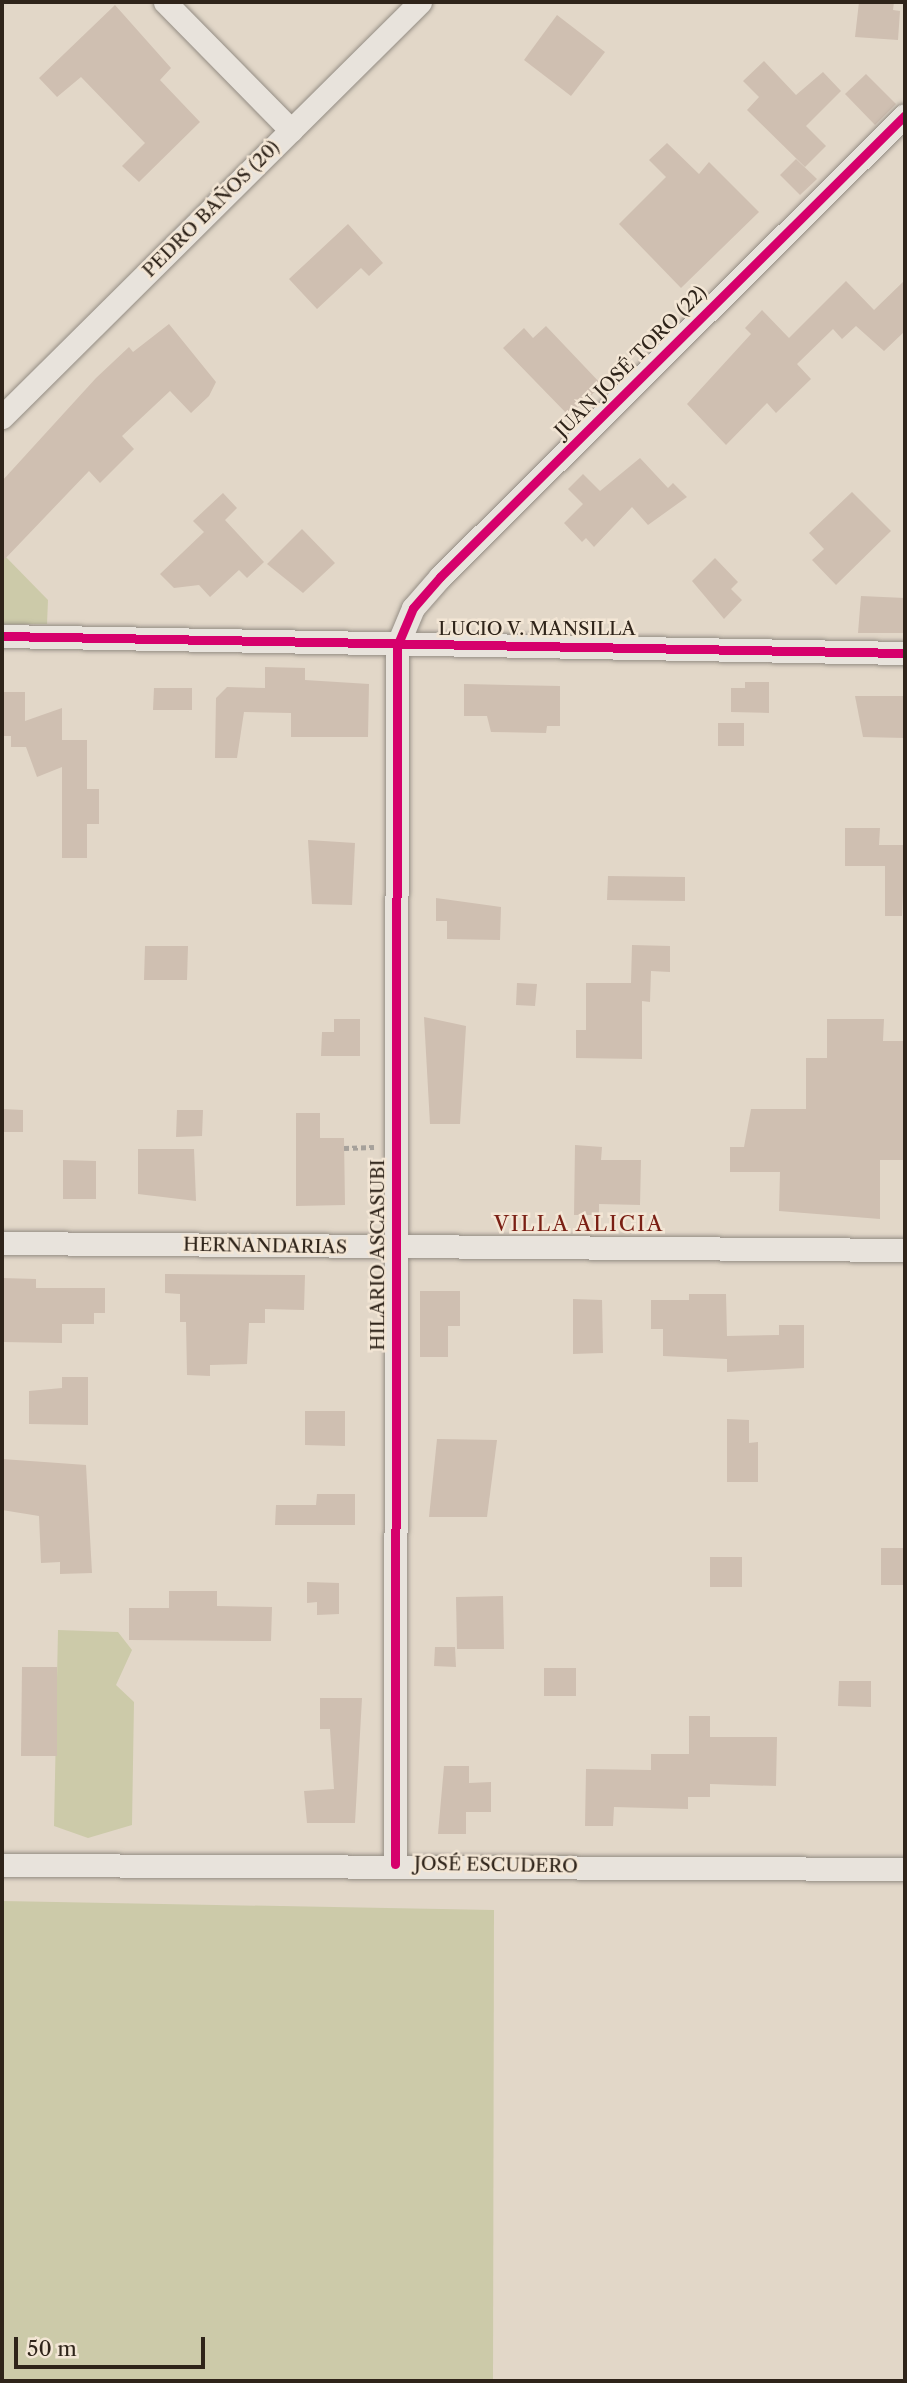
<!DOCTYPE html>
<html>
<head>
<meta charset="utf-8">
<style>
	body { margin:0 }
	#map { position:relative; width:907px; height:2383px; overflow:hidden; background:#e2d7c8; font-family:"Libre Caslon Text",serif }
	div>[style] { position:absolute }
	.green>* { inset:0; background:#cccaa9 }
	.building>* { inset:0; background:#cfbfb1 }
	.path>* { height:4.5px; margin-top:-2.25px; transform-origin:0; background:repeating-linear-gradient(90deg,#a6a19b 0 5px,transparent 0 8.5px) }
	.roads { filter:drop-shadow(0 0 2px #948d84) drop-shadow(0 0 2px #948d84) }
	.street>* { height:23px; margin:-11.5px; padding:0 11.5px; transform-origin:11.5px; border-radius:11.5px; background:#e8e3dc }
	.cycleway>* { height:9px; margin:-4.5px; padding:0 4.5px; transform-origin:4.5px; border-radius:4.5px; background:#d6006c }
	span { translate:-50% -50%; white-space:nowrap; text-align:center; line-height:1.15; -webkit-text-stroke:5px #f3e6d5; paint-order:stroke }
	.street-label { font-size:19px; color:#2f241a }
	.neighbourhood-label { font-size:21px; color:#7a1f14; letter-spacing:2px }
	.frame { position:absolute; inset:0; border:4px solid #2f241a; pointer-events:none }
	.scale { position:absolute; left:14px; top:2337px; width:191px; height:32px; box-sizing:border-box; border:4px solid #2f241a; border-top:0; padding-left:9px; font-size:21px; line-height:24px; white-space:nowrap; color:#2f241a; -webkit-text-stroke:5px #f3e6d5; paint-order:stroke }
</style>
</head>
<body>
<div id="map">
	<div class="green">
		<i style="clip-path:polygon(2px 553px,48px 600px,47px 624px,2px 624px)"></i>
		<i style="clip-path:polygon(58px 1630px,118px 1632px,132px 1650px,116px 1685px,134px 1702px,132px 1825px,88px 1838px,54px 1826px)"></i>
		<i style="clip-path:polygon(2px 1901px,494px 1910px,493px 2381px,2px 2381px)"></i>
	</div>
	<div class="building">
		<i style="clip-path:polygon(859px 2px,894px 2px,893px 10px,900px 11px,898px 40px,855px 37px)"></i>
		<i style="clip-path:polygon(115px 5px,171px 68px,160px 80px,200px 122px,139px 182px,122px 166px,145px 143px,81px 77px,57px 97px,39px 78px)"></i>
		<i style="clip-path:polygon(557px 15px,605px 52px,571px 96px,524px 60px)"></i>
		<i style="clip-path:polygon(764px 61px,796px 95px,823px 72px,841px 91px,806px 126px,826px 146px,805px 167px,747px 110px,759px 97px,743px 81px)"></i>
		<i style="clip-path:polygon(866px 74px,896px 104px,875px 125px,845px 94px)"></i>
		<i style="clip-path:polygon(667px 143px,699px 174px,709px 162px,759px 212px,681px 288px,619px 224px,666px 177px,649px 160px)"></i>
		<i style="clip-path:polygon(796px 159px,817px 179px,800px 195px,780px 175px)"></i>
		<i style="clip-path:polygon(348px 224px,383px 263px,369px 276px,361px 268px,317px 309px,289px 279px)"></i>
		<i style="clip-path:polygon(905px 280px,905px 331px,884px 351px,856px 326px,842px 339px,833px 329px,797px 364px,811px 379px,776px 413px,767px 403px,726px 445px,687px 404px,751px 334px,745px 328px,762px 310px,789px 338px,846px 281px,874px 310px)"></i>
		<i style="clip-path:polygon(169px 324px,216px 382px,209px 396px,191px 413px,170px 391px,122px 436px,134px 449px,100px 483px,89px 471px,2px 562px,2px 481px,96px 378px,129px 347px,133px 352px)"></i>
		<i style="clip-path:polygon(546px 326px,602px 385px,569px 416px,503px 348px,524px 328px,533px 338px)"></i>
		<i style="clip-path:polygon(640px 458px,668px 488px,673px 483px,687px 497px,648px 525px,632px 507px,594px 547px,586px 538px,582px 542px,564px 523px,583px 504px,568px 489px,583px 474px,600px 491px)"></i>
		<i style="clip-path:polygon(852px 492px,891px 531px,836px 585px,812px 560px,824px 549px,809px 533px)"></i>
		<i style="clip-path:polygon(223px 493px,237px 508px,225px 520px,264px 562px,247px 578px,239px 570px,210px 597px,199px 585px,174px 588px,160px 574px,204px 532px,193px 521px)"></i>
		<i style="clip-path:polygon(302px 529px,335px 563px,303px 593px,267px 564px)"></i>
		<i style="clip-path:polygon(715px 558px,738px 582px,731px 589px,742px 600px,724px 619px,692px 581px)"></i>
		<i style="clip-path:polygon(861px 596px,905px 598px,905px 633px,858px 633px)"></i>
		<i style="clip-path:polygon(265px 667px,305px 668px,305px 680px,369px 684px,368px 737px,291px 737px,291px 713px,244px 712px,237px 758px,215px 758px,216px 698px,227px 687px,265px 688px)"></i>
		<i style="clip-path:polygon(745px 682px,769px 682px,769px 713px,731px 712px,731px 688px,745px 688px)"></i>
		<i style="clip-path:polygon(464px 684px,560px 686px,560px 726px,547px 726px,546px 733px,491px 732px,487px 716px,464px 716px)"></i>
		<i style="clip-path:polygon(154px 688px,192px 688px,192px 710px,153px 710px)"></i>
		<i style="clip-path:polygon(2px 692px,25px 692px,25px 721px,62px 708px,62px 740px,87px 740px,87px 789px,99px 789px,99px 824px,87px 824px,87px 858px,62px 858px,62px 767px,37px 777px,26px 747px,11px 747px,11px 736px,2px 736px)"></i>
		<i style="clip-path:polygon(855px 696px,905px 696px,905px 738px,863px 737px)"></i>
		<i style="clip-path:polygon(718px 723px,744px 723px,744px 746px,718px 746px)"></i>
		<i style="clip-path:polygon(845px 828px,880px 828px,879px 845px,905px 845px,902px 916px,885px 916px,885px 866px,845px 866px)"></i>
		<i style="clip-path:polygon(308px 840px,355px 843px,352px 905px,312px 904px)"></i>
		<i style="clip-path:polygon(608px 876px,685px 877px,685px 901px,607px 900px)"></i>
		<i style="clip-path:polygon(436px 898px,501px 907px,500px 940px,447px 939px,447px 921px,436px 921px)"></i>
		<i style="clip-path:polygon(632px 945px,670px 946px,670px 972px,651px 971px,650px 1002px,642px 1001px,642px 1059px,576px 1058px,576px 1030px,586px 1030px,586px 983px,631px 983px)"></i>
		<i style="clip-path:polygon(145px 946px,188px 946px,187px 980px,144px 980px)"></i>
		<i style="clip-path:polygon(517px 983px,537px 984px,535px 1006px,516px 1005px)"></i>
		<i style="clip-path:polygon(424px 1017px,466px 1026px,460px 1124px,430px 1124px)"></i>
		<i style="clip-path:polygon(334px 1019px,360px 1019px,360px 1056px,321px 1056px,322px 1032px,334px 1032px)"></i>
		<i style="clip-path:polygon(827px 1019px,884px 1019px,883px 1041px,905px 1041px,905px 1160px,880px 1160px,880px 1219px,779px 1211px,780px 1172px,730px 1172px,730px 1147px,744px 1147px,751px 1109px,806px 1109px,806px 1058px,827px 1058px)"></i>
		<i style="clip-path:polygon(2px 1109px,23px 1110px,23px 1132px,2px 1132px)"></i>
		<i style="clip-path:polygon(177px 1110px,203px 1110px,202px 1136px,176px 1137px)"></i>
		<i style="clip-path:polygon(296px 1113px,320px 1113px,320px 1138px,344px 1138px,345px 1205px,296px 1206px)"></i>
		<i style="clip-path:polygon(575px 1145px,602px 1147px,601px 1160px,641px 1160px,640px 1205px,599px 1204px,599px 1215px,574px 1215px)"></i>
		<i style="clip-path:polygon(138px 1149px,194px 1149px,196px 1201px,138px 1194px)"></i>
		<i style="clip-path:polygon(63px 1160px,96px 1161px,96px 1199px,63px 1199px)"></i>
		<i style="clip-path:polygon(165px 1274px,305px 1275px,304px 1310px,265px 1309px,265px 1323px,249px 1323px,247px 1364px,210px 1365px,210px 1376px,187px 1375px,186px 1322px,180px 1322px,180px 1294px,165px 1293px)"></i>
		<i style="clip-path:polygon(2px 1278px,36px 1279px,36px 1288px,105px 1288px,105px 1313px,94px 1313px,94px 1324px,62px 1324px,62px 1343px,2px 1342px)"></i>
		<i style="clip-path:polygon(420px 1291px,460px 1291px,460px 1326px,448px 1326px,448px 1357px,420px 1357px)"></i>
		<i style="clip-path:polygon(689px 1294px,726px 1294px,727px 1336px,779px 1335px,779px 1325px,804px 1325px,804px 1368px,727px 1372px,727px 1359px,663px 1356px,663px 1329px,651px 1329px,651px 1300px,689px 1300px)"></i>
		<i style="clip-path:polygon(573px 1299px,602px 1300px,603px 1353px,573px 1354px)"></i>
		<i style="clip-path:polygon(62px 1377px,88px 1377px,88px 1425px,29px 1424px,29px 1391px,62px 1388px)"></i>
		<i style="clip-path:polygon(305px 1411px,345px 1411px,345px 1446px,305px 1445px)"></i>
		<i style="clip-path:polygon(727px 1419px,749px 1420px,749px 1443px,758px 1442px,758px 1482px,727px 1482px)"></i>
		<i style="clip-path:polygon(437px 1439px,497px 1440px,487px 1517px,429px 1517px)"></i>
		<i style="clip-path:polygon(2px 1459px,86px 1465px,92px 1573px,60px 1574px,60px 1562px,41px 1563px,39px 1516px,2px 1510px)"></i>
		<i style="clip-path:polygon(317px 1494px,355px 1494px,355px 1525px,275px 1525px,276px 1505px,316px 1505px)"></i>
		<i style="clip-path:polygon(881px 1548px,905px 1548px,905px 1585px,881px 1585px)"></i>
		<i style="clip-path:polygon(710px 1557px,742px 1557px,742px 1587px,710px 1587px)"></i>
		<i style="clip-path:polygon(307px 1582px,339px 1583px,339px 1614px,317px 1615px,317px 1602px,307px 1603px)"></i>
		<i style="clip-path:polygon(169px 1591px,217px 1591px,217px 1606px,272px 1607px,271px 1641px,129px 1640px,129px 1608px,169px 1608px)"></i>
		<i style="clip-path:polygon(503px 1596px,504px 1649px,457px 1649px,456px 1597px)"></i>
		<i style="clip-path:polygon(435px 1647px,455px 1647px,456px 1667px,434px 1666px)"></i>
		<i style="clip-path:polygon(22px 1667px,57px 1667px,57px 1756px,21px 1756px)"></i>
		<i style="clip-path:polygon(544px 1668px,576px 1668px,576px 1696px,544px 1696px)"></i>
		<i style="clip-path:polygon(839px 1681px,871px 1681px,871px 1707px,838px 1706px)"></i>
		<i style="clip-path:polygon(320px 1698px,362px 1698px,355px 1823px,307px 1823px,304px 1791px,334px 1789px,330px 1729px,320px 1729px)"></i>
		<i style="clip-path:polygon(689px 1716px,710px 1716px,710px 1737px,777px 1737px,776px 1786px,710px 1784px,710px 1797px,688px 1797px,688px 1809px,614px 1807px,613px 1826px,585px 1826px,586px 1769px,651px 1770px,651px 1754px,689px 1754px)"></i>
		<i style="clip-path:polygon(444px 1766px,469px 1766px,469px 1783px,491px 1782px,491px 1812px,466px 1812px,466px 1834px,438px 1834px)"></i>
	</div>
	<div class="path">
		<i style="left:344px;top:1148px;width:30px;rotate:-2deg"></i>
	</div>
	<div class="roads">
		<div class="street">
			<i style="left:165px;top:2px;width:180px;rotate:45.5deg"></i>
			<i style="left:2px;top:417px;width:589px;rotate:-44.79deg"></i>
			<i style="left:2px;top:636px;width:903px;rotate:1.08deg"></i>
			<i style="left:2px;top:1243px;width:903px;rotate:0.44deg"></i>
			<i style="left:395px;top:1864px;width:1218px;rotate:-89.91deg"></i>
			<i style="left:397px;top:646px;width:41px;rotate:-67.2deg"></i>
			<i style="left:413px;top:608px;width:41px;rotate:-48.9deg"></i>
			<i style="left:440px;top:577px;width:655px;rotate:-44.81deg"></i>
			<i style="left:2px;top:1865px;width:903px;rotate:0.25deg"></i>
		</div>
	</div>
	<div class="cycleway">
		<i style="left:2px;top:636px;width:903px;rotate:1.08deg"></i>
		<i style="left:395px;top:1864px;width:1218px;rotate:-89.91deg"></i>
		<i style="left:397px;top:646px;width:41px;rotate:-67.2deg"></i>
		<i style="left:413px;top:608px;width:41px;rotate:-48.9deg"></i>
		<i style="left:440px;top:577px;width:655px;rotate:-44.81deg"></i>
	</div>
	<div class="street-label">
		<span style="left:211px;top:209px;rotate:-45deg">PEDRO BAÑOS (20)</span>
		<span style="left:631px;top:362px;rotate:-45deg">JUAN JOSÉ TORO (22)</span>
		<span style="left:537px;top:629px">LUCIO V. MANSILLA</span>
		<span style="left:265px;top:1246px;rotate:1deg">HERNANDARIAS</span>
		<span style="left:378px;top:1255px;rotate:-90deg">HILARIO ASCASUBI</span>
		<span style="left:496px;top:1865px;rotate:1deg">JOSÉ ESCUDERO</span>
	</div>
	<div class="neighbourhood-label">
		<span style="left:579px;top:1224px">VILLA ALICIA</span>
	</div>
	<div class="frame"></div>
	<div class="scale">50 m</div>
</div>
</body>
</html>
